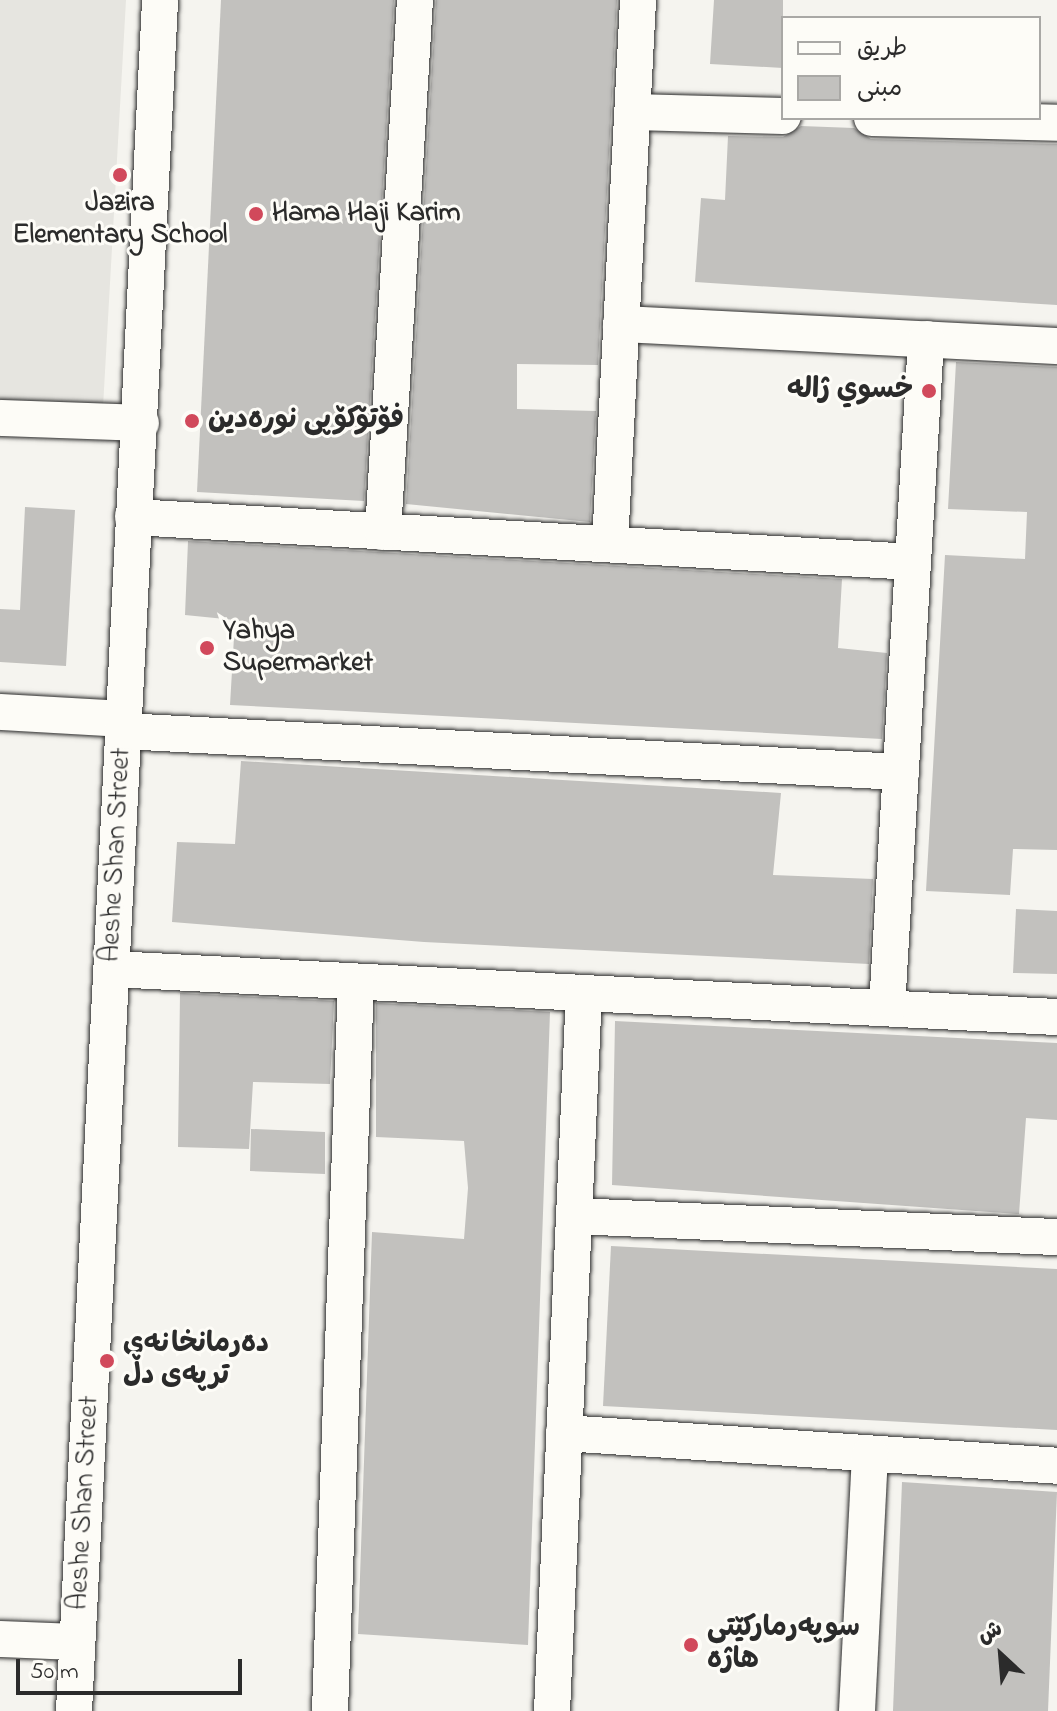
<!DOCTYPE html>
<html>
<head>
<meta charset="utf-8">
<style>
	body { margin:0 }
	#map { position:relative; width:1057px; height:1711px; overflow:hidden; background:#f5f4ef; font-family:"Indie Flower","Playpen Sans Arabic",sans-serif }
	div>[style] { position:absolute }
	.built>* { inset:0; background:#e6e5e0 }
	.building>* { inset:0; background:#c2c1be }
	.roads { filter:drop-shadow(0 0 2px #2b2b2b) drop-shadow(0 0 2px #2b2b2b) }
	.minor>* { height:36px; margin:-18px; padding:0 18px; transform-origin:18px; border-radius:18px; background:#fdfcf7 }
	.dots>* { width:22px; height:22px; translate:-50% -50%; box-sizing:border-box; border:4px solid #fdfcf7; border-radius:50% }
	span { translate:-50% -50%; white-space:nowrap; text-align:center; line-height:1.15; -webkit-text-stroke:6px #fdfcf7; paint-order:stroke }
	.poi-label { font-size:28px; color:#2b2b2b; font-weight:700 }
	.left { translate:0 -50%; text-align:left }
	.right { translate:-100% -50%; text-align:right }
	.street-label { font-size:28px; color:#2b2b2b }
	.legend { position:absolute; left:781px; top:16px; width:260px; height:104px; box-sizing:border-box; background:#fdfcf7; border:2px solid #a9a8a5; margin:0; padding:10px 14px; list-style:none; font-size:24px; color:#2b2b2b }
	.legend li { display:flex; align-items:center; gap:16px; height:40px }
	.legend b { width:40px; border:2px solid #a9a8a5 }
	.north { position:absolute; left:961px; top:1615px; width:80px; height:80px; -webkit-text-stroke:6px #fdfcf7; paint-order:stroke; rotate:334deg; font-size:22px; font-weight:700; line-height:32px; text-align:center; color:#2b2b2b }
	.north::after { content:''; display:block; margin:auto; width:28px; height:36px; background:#2b2b2b; clip-path:polygon(50% 0,100% 100%,50% 72%,0 100%) }
	.scale { position:absolute; left:16px; top:1659px; width:226px; height:36px; box-sizing:border-box; border:4px solid #2b2b2b; border-top:0; padding-left:10px; font-size:24px; line-height:28px; white-space:nowrap; color:#2b2b2b; -webkit-text-stroke:6px #fdfcf7; paint-order:stroke }
</style>
</head>
<body>
<div id="map">
	<div class="built">
		<i style="clip-path:polygon(0 0,126px 0,103px 407px,0 406px)"></i>
	</div>
	<div class="building">
		<i style="clip-path:polygon(221px 0,394px 0,364px 501px,197px 492px)"></i>
		<i style="clip-path:polygon(436px 0,617px 0,598px 365px,517px 364px,517px 409px,596px 411px,590px 522px,406px 504px)"></i>
		<i style="clip-path:polygon(714px 0,783px 0,783px 68px,710px 64px)"></i>
		<i style="clip-path:polygon(801px 126px,854px 128px,871px 139px,1057px 144px,1057px 305px,695px 282px,701px 198px,725px 200px,728px 136px,783px 137px)"></i>
		<i style="clip-path:polygon(956px 362px,1057px 367px,1057px 850px,1013px 849px,1010px 895px,926px 891px,945px 555px,1025px 559px,1027px 512px,948px 509px)"></i>
		<i style="clip-path:polygon(25px 507px,75px 510px,66px 666px,0 662px,0 609px,20px 610px)"></i>
		<i style="clip-path:polygon(188px 541px,842px 579px,838px 648px,887px 653px,882px 739px,230px 705px,235px 620px,185px 615px)"></i>
		<i style="clip-path:polygon(241px 761px,781px 793px,773px 875px,873px 879px,869px 964px,424px 942px,172px 922px,177px 842px,235px 844px)"></i>
		<i style="clip-path:polygon(1016px 909px,1057px 911px,1057px 974px,1013px 973px)"></i>
		<i style="clip-path:polygon(180px 993px,334px 1001px,330px 1084px,253px 1082px,249px 1149px,178px 1147px)"></i>
		<i style="clip-path:polygon(376px 1003px,550px 1012px,528px 1645px,358px 1634px,372px 1232px,464px 1239px,468px 1188px,464px 1141px,376px 1137px)"></i>
		<i style="clip-path:polygon(615px 1021px,1057px 1043px,1057px 1120px,1026px 1118px,1019px 1214px,612px 1185px)"></i>
		<i style="clip-path:polygon(251px 1129px,325px 1132px,325px 1174px,250px 1171px)"></i>
		<i style="clip-path:polygon(611px 1246px,1057px 1269px,1057px 1430px,603px 1406px)"></i>
		<i style="clip-path:polygon(902px 1482px,1057px 1492px,1048px 1711px,893px 1711px)"></i>
	</div>
	<div class="roads">
		<div class="minor">
			<i style="left:633px;top:112px;width:150px;rotate:1.5deg"></i>
			<i style="left:872px;top:118px;width:185px;rotate:1.5deg"></i>
			<i style="left:621px;top:324px;width:437px;rotate:2.9deg"></i>
			<i style="left:0;top:418px;width:141px;rotate:2deg"></i>
			<i style="left:133px;top:517px;width:781px;rotate:3.3deg"></i>
			<i style="left:383px;top:532px;width:533px;rotate:-86.56deg"></i>
			<i style="left:610px;top:544px;width:545px;rotate:-87.05deg"></i>
			<i style="left:0;top:712px;width:124px;rotate:3.2deg"></i>
			<i style="left:123px;top:731px;width:779px;rotate:3.02deg"></i>
			<i style="left:112px;top:969px;width:946px;rotate:2.91deg"></i>
			<i style="left:887px;top:1008px;width:670px;rotate:-86.66deg"></i>
			<i style="left:574px;top:1216px;width:483px;rotate:2.5deg"></i>
			<i style="left:564px;top:1433px;width:494px;rotate:3.8deg"></i>
			<i style="left:0;top:1639px;width:77px;rotate:2.2deg"></i>
			<i style="left:74px;top:1711px;width:1713px;rotate:-87.12deg"></i>
			<i style="left:330px;top:1711px;width:730px;rotate:-87.96deg"></i>
			<i style="left:552px;top:1711px;width:719px;rotate:-87.45deg"></i>
			<i style="left:857px;top:1711px;width:257px;rotate:-87.1deg"></i>
		</div>
	</div>
	<div class="dots">
		<i style="left:120px;top:175px;background:#d1495b"></i>
		<i style="left:256px;top:214px;background:#d1495b"></i>
		<i style="left:929px;top:391px;background:#d1495b"></i>
		<i style="left:192px;top:421px;background:#d1495b"></i>
		<i style="left:207px;top:648px;background:#d1495b"></i>
		<i style="left:107px;top:1361px;background:#d1495b"></i>
		<i style="left:691px;top:1645px;background:#d1495b"></i>
	</div>
	<div class="poi-label">
		<span style="left:120px;top:220px">Jazira<br>Elementary School</span>
		<span class="left" style="left:272px;top:214px">Hama Haji Karim</span>
		<span class="right" style="left:913px;top:391px">خسوي ژاله</span>
		<span class="left" style="left:208px;top:421px">فۆتۆکۆپی نورەدین</span>
		<span class="left" style="left:223px;top:648px">Yahya<br>Supermarket</span>
		<span class="left" style="left:123px;top:1361px">دەرمانخانەی<br>ترپەی دڵ</span>
		<span class="left" style="left:707px;top:1645px">سوپەرمارکێتی<br>هاژە</span>
	</div>
	<div class="street-label">
		<span style="left:117px;top:855px;rotate:-87deg">Aeshe Shan Street</span>
		<span style="left:85px;top:1503px;rotate:-87deg">Aeshe Shan Street</span>
	</div>
	<ul class="legend">
	<li><b style="height:10px;background:#fdfcf7"></b>طريق</li>
	<li><b style="height:22px;background:#c2c1be"></b>مبنى</li>
	</ul>
	<div class="north">ش</div>
	<div class="scale">50 m</div>
</div>
</body>
</html>
